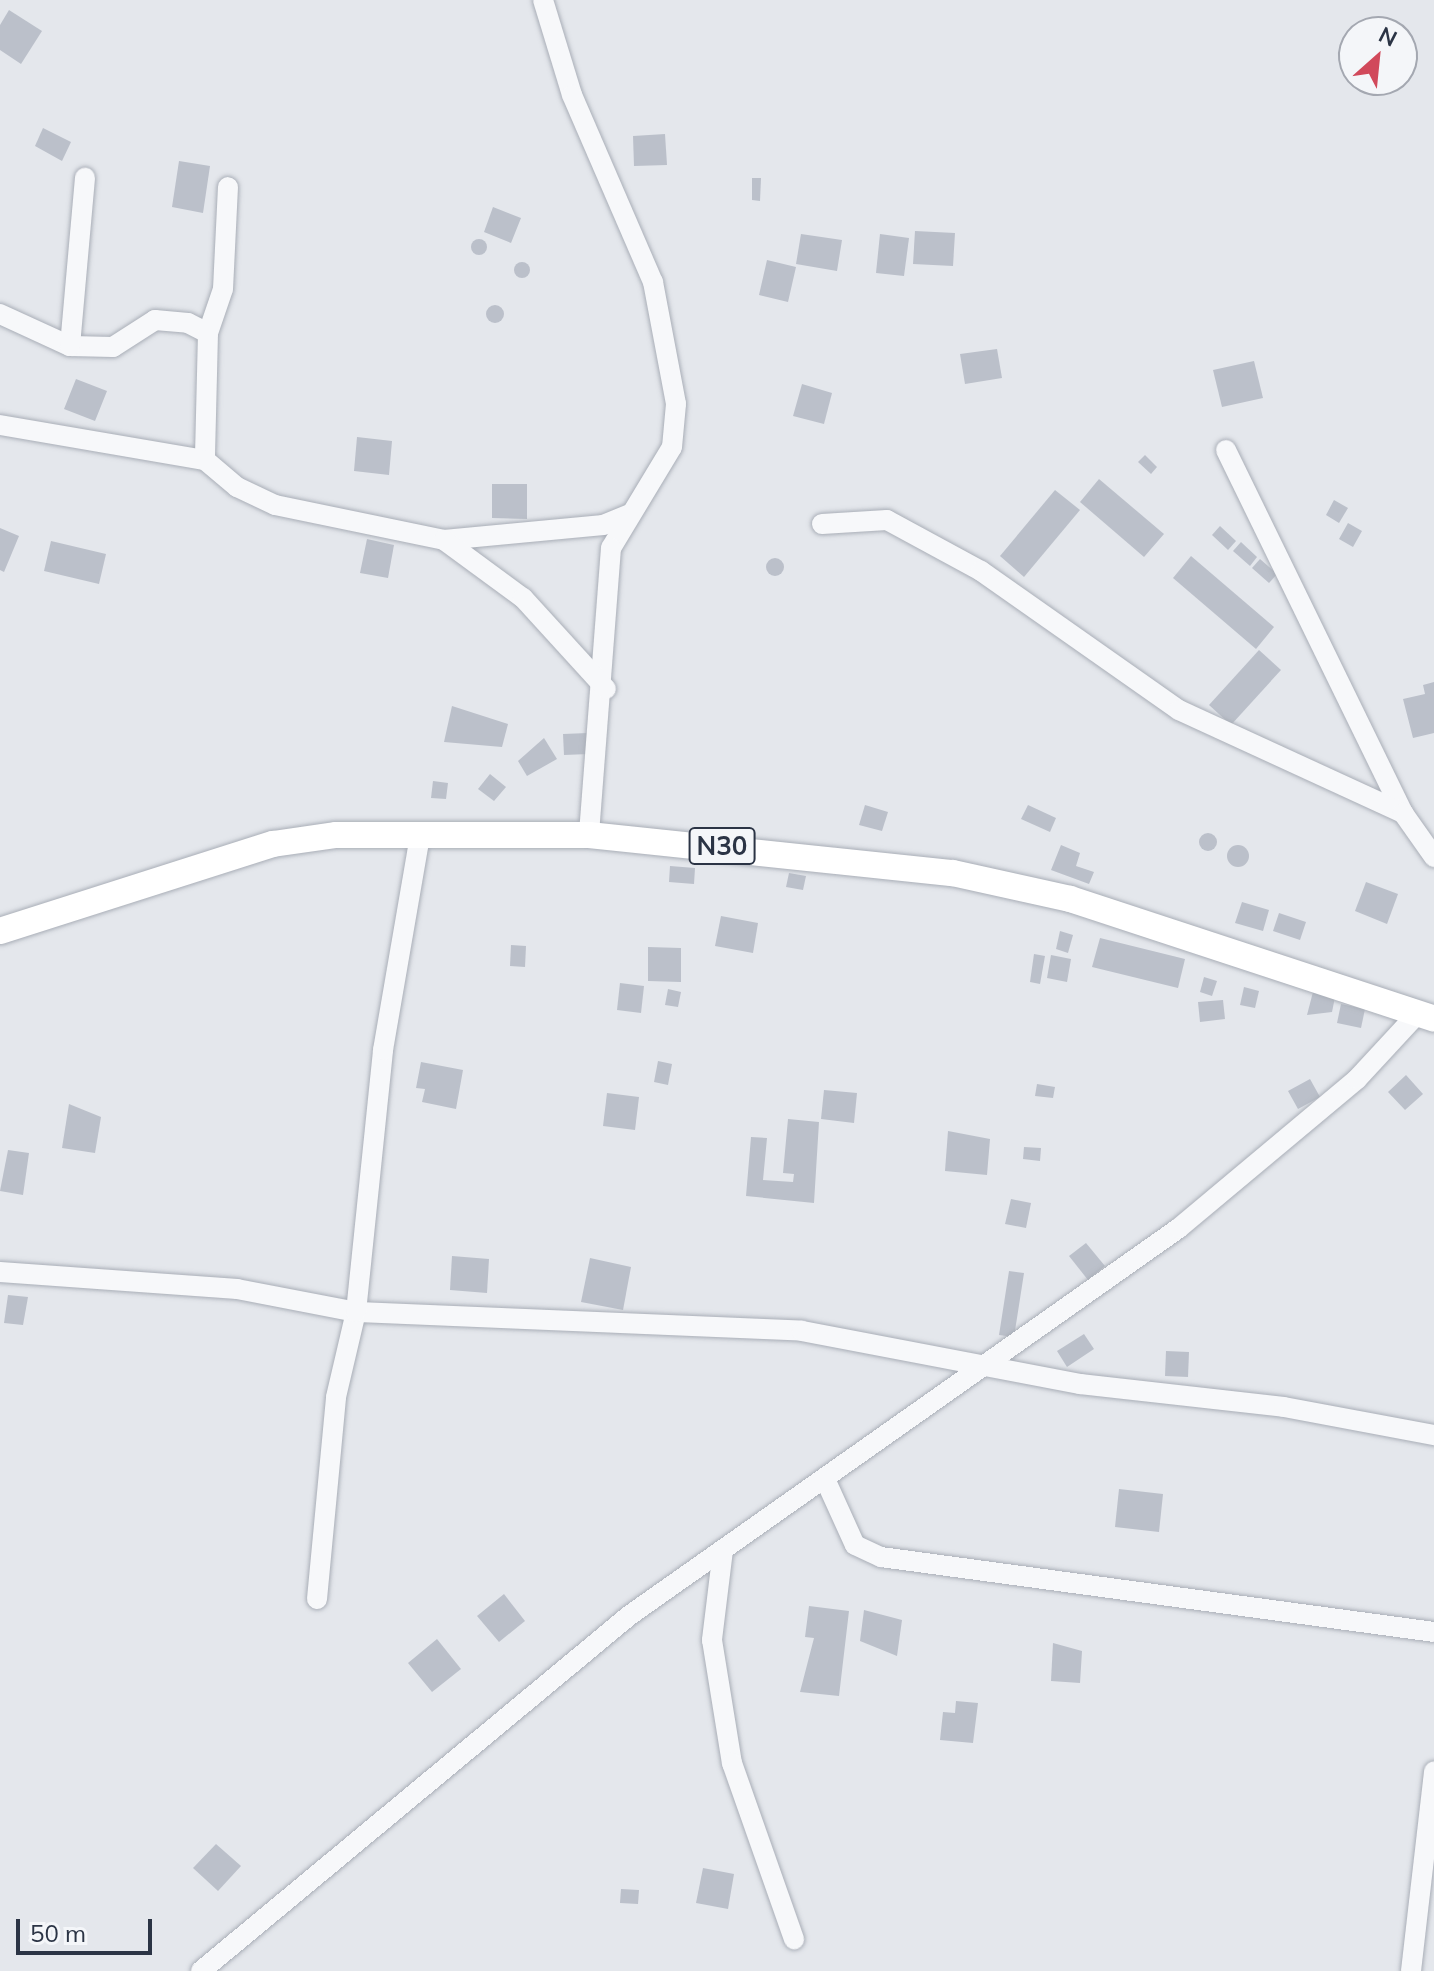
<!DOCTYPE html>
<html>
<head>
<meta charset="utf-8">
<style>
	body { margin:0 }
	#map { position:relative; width:1434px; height:1971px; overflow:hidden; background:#e4e7ec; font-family:Mulish,sans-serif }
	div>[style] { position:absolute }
	.building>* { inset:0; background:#bbc0ca }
	.round { border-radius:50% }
	.roads { filter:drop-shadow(0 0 2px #a9aeb7) drop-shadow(0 0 2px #a9aeb7) }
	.minor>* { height:20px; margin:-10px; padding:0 10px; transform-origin:10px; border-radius:10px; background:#f7f8fa }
	.major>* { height:26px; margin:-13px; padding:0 13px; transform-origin:13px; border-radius:13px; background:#fff }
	span { translate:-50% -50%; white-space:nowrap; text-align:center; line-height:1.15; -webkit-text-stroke:6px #f4f6f9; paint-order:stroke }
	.shield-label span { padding:2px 6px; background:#f4f6f9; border:2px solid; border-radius:6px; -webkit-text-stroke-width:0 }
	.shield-label { font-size:26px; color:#2b3445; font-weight:700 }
	.north { position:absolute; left:1338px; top:16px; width:80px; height:80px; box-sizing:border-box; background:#f4f6f9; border:2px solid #a4a8b1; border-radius:50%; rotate:27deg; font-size:22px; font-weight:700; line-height:32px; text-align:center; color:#2b3445 }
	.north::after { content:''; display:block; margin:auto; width:28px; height:36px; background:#d1495b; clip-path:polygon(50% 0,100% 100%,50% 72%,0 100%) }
	.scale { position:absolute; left:16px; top:1919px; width:136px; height:36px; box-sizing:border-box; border:4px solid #2b3445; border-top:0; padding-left:10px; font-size:24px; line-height:28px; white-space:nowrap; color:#2b3445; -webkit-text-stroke:6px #f4f6f9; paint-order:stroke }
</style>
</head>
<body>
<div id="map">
	<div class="building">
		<i style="clip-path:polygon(9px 10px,42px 31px,21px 64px,0 50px,0 25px)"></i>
		<i style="clip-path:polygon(43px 128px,71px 142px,62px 161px,35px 146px)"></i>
		<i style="clip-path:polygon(665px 134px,667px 165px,634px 166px,633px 136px)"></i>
		<i style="clip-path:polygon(179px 161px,210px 166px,203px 213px,172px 207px)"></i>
		<i style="clip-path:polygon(752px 178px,761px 178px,760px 201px,752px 200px)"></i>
		<i style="clip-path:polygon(493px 207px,521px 218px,511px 243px,484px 232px)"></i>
		<i style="clip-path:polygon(915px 231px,955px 233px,953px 266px,913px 264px)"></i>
		<i style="clip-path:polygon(801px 234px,842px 240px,837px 271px,796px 264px)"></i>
		<i style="clip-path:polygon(880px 234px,909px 238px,904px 276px,876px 273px)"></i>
		<i class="round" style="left:471px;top:239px;width:16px;height:16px"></i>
		<i style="clip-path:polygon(767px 260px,796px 267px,788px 302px,759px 295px)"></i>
		<i class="round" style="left:514px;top:262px;width:16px;height:16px"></i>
		<i class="round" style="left:486px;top:305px;width:18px;height:18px"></i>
		<i style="clip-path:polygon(997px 349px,1002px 378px,965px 384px,960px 354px)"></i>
		<i style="clip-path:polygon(1254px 361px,1263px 398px,1222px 407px,1213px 370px)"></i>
		<i style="clip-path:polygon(76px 379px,107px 391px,95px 421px,64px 409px)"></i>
		<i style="clip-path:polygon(802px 384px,832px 393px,824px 424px,793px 416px)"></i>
		<i style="clip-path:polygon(357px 437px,392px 441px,389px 475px,354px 471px)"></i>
		<i style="clip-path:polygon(1145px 455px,1157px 467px,1151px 474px,1138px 462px)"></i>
		<i style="clip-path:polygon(1099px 479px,1164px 534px,1144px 557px,1080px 502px)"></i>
		<i style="clip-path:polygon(492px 484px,527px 484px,527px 519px,492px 518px)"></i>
		<i style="clip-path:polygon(1055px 490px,1080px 510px,1024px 577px,1000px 556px)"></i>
		<i style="clip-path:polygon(1334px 500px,1348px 508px,1339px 523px,1326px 515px)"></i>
		<i style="clip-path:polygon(1348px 523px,1362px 531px,1353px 547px,1339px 539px)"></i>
		<i style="clip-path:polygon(1220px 526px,1236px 541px,1228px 550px,1212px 535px)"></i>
		<i style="clip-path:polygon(0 528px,19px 536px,4px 572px,0 570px)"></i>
		<i style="clip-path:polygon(367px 539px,394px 545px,388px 578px,360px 573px)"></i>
		<i style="clip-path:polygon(51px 541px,106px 554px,99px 584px,44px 571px)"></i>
		<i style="clip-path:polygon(1241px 542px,1257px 557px,1250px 566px,1233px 551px)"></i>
		<i style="clip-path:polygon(1191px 556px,1274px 627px,1256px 649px,1173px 578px)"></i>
		<i class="round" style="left:766px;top:558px;width:18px;height:18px"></i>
		<i style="clip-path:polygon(1260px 559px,1277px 574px,1269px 583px,1252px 568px)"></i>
		<i style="clip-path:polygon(1259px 650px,1281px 670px,1231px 725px,1209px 705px)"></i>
		<i style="clip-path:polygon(1434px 682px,1434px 733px,1413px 738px,1403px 699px,1425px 694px,1423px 685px)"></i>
		<i style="clip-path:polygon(452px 706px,508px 724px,502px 747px,444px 742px)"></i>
		<i style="clip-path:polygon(588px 733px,589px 754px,564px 755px,563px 734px)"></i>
		<i style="clip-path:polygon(544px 738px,557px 759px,527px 776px,518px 761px)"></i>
		<i style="clip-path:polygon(490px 774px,506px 787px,494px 801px,478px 789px)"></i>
		<i style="clip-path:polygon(433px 781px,448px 783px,446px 799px,431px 798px)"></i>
		<i style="clip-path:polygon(865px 805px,888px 812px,882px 831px,859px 825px)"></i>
		<i style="clip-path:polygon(1028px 805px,1056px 818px,1050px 832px,1021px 819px)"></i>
		<i class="round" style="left:1199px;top:833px;width:18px;height:18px"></i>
		<i class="round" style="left:1227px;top:845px;width:22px;height:22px"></i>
		<i style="clip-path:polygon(1061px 845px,1080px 853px,1076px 866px,1094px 872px,1089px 884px,1051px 870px)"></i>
		<i style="clip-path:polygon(670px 866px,695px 868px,694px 884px,669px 882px)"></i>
		<i style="clip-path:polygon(789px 873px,806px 876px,803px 890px,786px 887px)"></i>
		<i style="clip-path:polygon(1366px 882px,1398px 894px,1387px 924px,1355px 911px)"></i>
		<i style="clip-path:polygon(1242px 902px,1269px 910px,1263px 931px,1235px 923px)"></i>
		<i style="clip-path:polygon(1279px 913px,1306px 922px,1300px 940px,1273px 931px)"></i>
		<i style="clip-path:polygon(721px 916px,758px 923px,753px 953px,715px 946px)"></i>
		<i style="clip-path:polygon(1060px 931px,1073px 935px,1068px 953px,1056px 949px)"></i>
		<i style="clip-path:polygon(1100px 938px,1185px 959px,1178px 988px,1092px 967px)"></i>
		<i style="clip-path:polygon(511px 945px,526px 946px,525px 967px,510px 966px)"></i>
		<i style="clip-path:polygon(648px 947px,681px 948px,681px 982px,648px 981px)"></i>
		<i style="clip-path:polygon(1034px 954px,1045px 956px,1040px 984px,1030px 982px)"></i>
		<i style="clip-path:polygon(1051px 955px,1071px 959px,1067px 982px,1047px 978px)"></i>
		<i style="clip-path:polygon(1204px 977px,1217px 981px,1212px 996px,1200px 992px)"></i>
		<i style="clip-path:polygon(620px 983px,644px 986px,641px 1013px,617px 1010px)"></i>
		<i style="clip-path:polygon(1244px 987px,1259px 991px,1255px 1008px,1240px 1005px)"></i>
		<i style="clip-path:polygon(668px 989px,681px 992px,678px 1007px,665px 1005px)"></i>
		<i style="clip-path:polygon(1313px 992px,1335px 997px,1332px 1012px,1307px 1015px)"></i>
		<i style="clip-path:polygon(1223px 1000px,1225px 1019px,1200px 1022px,1198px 1002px)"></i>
		<i style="clip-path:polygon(1341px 1004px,1365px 1009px,1361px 1028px,1337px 1023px)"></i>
		<i style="clip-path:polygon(658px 1061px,672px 1064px,668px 1085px,654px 1082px)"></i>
		<i style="clip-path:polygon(421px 1062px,463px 1070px,456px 1109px,422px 1102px,425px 1089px,416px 1088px)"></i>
		<i style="clip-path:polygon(1406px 1075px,1423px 1094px,1405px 1110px,1388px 1092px)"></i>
		<i style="clip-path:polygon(1310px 1079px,1320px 1097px,1298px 1109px,1288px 1091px)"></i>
		<i style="clip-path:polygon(1037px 1084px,1055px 1087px,1053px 1098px,1035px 1096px)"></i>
		<i style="clip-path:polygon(824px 1090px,857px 1093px,854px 1123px,821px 1119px)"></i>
		<i style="clip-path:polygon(607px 1093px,639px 1097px,635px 1130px,603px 1126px)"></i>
		<i style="clip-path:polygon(69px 1104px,101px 1117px,95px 1153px,62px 1148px)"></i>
		<i style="clip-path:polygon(788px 1119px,819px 1122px,814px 1203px,746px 1196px,751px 1137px,767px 1138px,763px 1180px,793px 1182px,794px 1174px,783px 1173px)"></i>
		<i style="clip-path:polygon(948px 1131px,990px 1139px,987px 1175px,945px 1171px)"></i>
		<i style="clip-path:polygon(1024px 1147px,1041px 1148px,1040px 1161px,1023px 1159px)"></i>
		<i style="clip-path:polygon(8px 1150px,29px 1153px,23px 1195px,0 1191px)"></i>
		<i style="clip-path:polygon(1011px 1199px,1031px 1203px,1026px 1228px,1005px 1224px)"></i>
		<i style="clip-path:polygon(1086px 1243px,1105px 1266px,1088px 1280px,1069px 1256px)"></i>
		<i style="clip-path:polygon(452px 1256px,489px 1259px,487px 1293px,450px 1290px)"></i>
		<i style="clip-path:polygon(590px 1258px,631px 1267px,623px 1310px,581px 1302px)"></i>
		<i style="clip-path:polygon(1009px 1271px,1024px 1273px,1014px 1337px,999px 1335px)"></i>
		<i style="clip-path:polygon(8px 1295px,28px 1297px,23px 1325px,4px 1323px)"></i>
		<i style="clip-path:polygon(1084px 1334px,1094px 1349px,1067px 1367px,1057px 1351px)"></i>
		<i style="clip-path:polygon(1166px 1351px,1189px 1352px,1188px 1377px,1165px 1376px)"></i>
		<i style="clip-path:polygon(1119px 1489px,1163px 1494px,1159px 1532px,1115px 1527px)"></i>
		<i style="clip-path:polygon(504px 1594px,525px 1621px,499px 1642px,477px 1616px)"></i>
		<i style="clip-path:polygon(809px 1606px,849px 1611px,839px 1696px,800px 1692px,814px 1638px,805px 1637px)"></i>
		<i style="clip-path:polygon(864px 1610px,902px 1620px,897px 1656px,860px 1641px)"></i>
		<i style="clip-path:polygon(437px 1639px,461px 1669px,432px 1692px,408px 1663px)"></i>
		<i style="clip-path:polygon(1053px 1643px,1082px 1651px,1080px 1683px,1051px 1681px)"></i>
		<i style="clip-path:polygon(956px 1701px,978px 1703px,973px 1743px,940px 1740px,943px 1712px,955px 1713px)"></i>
		<i style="clip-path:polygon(216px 1844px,241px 1866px,218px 1891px,193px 1868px)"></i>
		<i style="clip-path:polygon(703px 1868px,734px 1874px,728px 1909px,696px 1903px)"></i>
		<i style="clip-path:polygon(621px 1889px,639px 1890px,638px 1904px,620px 1903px)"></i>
	</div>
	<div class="roads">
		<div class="minor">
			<i style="left:543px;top:0;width:99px;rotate:73deg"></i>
			<i style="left:572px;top:95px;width:204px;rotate:66.6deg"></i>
			<i style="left:653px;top:282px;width:124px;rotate:79.3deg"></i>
			<i style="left:676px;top:404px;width:43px;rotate:95.3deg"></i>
			<i style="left:672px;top:447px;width:118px;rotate:121.1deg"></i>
			<i style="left:611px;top:548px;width:288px;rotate:94.4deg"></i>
			<i style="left:0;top:314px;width:77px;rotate:24.6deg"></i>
			<i style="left:70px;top:346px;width:43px;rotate:1.3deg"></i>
			<i style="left:113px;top:347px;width:50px;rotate:-32.7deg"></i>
			<i style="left:155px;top:320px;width:33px;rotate:5deg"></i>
			<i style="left:188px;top:323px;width:22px;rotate:27deg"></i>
			<i style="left:208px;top:333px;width:127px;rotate:91.4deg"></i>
			<i style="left:208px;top:333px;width:46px;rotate:-71.2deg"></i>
			<i style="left:223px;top:289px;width:102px;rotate:-87.2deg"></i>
			<i style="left:70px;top:346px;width:169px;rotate:-84.9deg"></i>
			<i style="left:0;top:425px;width:208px;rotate:9.7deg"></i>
			<i style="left:205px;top:460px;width:42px;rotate:40.2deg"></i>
			<i style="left:237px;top:487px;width:42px;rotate:25.3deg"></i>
			<i style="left:275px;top:505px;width:173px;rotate:11.7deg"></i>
			<i style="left:444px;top:540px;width:160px;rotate:-5.4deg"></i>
			<i style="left:603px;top:525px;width:29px;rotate:-22deg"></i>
			<i style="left:1226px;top:450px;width:404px;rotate:64deg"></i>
			<i style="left:822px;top:524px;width:65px;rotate:-3.5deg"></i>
			<i style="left:887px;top:520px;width:107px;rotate:28.5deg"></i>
			<i style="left:981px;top:571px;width:242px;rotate:35.1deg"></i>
			<i style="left:1179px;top:710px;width:247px;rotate:24.7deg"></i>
			<i style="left:1403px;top:813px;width:54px;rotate:54.8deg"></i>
			<i style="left:444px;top:540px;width:98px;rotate:36.3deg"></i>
			<i style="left:523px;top:598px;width:123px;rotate:47.6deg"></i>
			<i style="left:0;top:1272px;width:238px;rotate:4.1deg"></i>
			<i style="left:237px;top:1289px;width:121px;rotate:10.9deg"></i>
			<i style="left:356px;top:1312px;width:446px;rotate:2.4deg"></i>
			<i style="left:802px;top:1331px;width:283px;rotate:10.8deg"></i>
			<i style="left:1080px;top:1384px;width:205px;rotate:6.4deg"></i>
			<i style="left:1284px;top:1407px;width:153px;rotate:10.6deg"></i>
			<i style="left:825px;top:1479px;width:72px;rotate:65.6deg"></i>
			<i style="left:855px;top:1545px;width:29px;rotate:25deg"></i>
			<i style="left:881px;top:1557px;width:558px;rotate:7.72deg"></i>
			<i style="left:723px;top:1550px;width:91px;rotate:97deg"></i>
			<i style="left:712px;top:1640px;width:125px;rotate:80.8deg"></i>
			<i style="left:732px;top:1763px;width:187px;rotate:70.6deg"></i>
			<i style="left:317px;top:1599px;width:203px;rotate:-84.6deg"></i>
			<i style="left:336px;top:1397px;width:87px;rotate:-76.8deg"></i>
			<i style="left:356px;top:1312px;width:263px;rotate:-84.1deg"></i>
			<i style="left:383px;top:1050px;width:218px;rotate:-80.2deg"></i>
			<i style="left:201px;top:1971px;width:557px;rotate:-39.69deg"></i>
			<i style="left:630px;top:1615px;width:672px;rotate:-35.18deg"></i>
			<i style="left:1179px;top:1228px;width:232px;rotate:-39.9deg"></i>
			<i style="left:1357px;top:1079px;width:91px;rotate:-47.2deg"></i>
			<i style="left:1411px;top:1971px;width:201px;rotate:-83.4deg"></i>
		</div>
		<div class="major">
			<i style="left:0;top:931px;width:287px;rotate:-17.7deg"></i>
			<i style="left:273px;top:844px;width:64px;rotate:-8.1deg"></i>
			<i style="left:336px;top:835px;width:253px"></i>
			<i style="left:589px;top:835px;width:366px;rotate:6deg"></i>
			<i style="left:953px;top:873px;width:120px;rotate:12.5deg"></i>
			<i style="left:1070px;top:899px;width:383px;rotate:18.2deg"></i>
		</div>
	</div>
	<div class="shield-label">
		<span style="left:722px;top:846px">N30</span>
	</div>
	<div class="north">N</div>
	<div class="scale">50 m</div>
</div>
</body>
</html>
